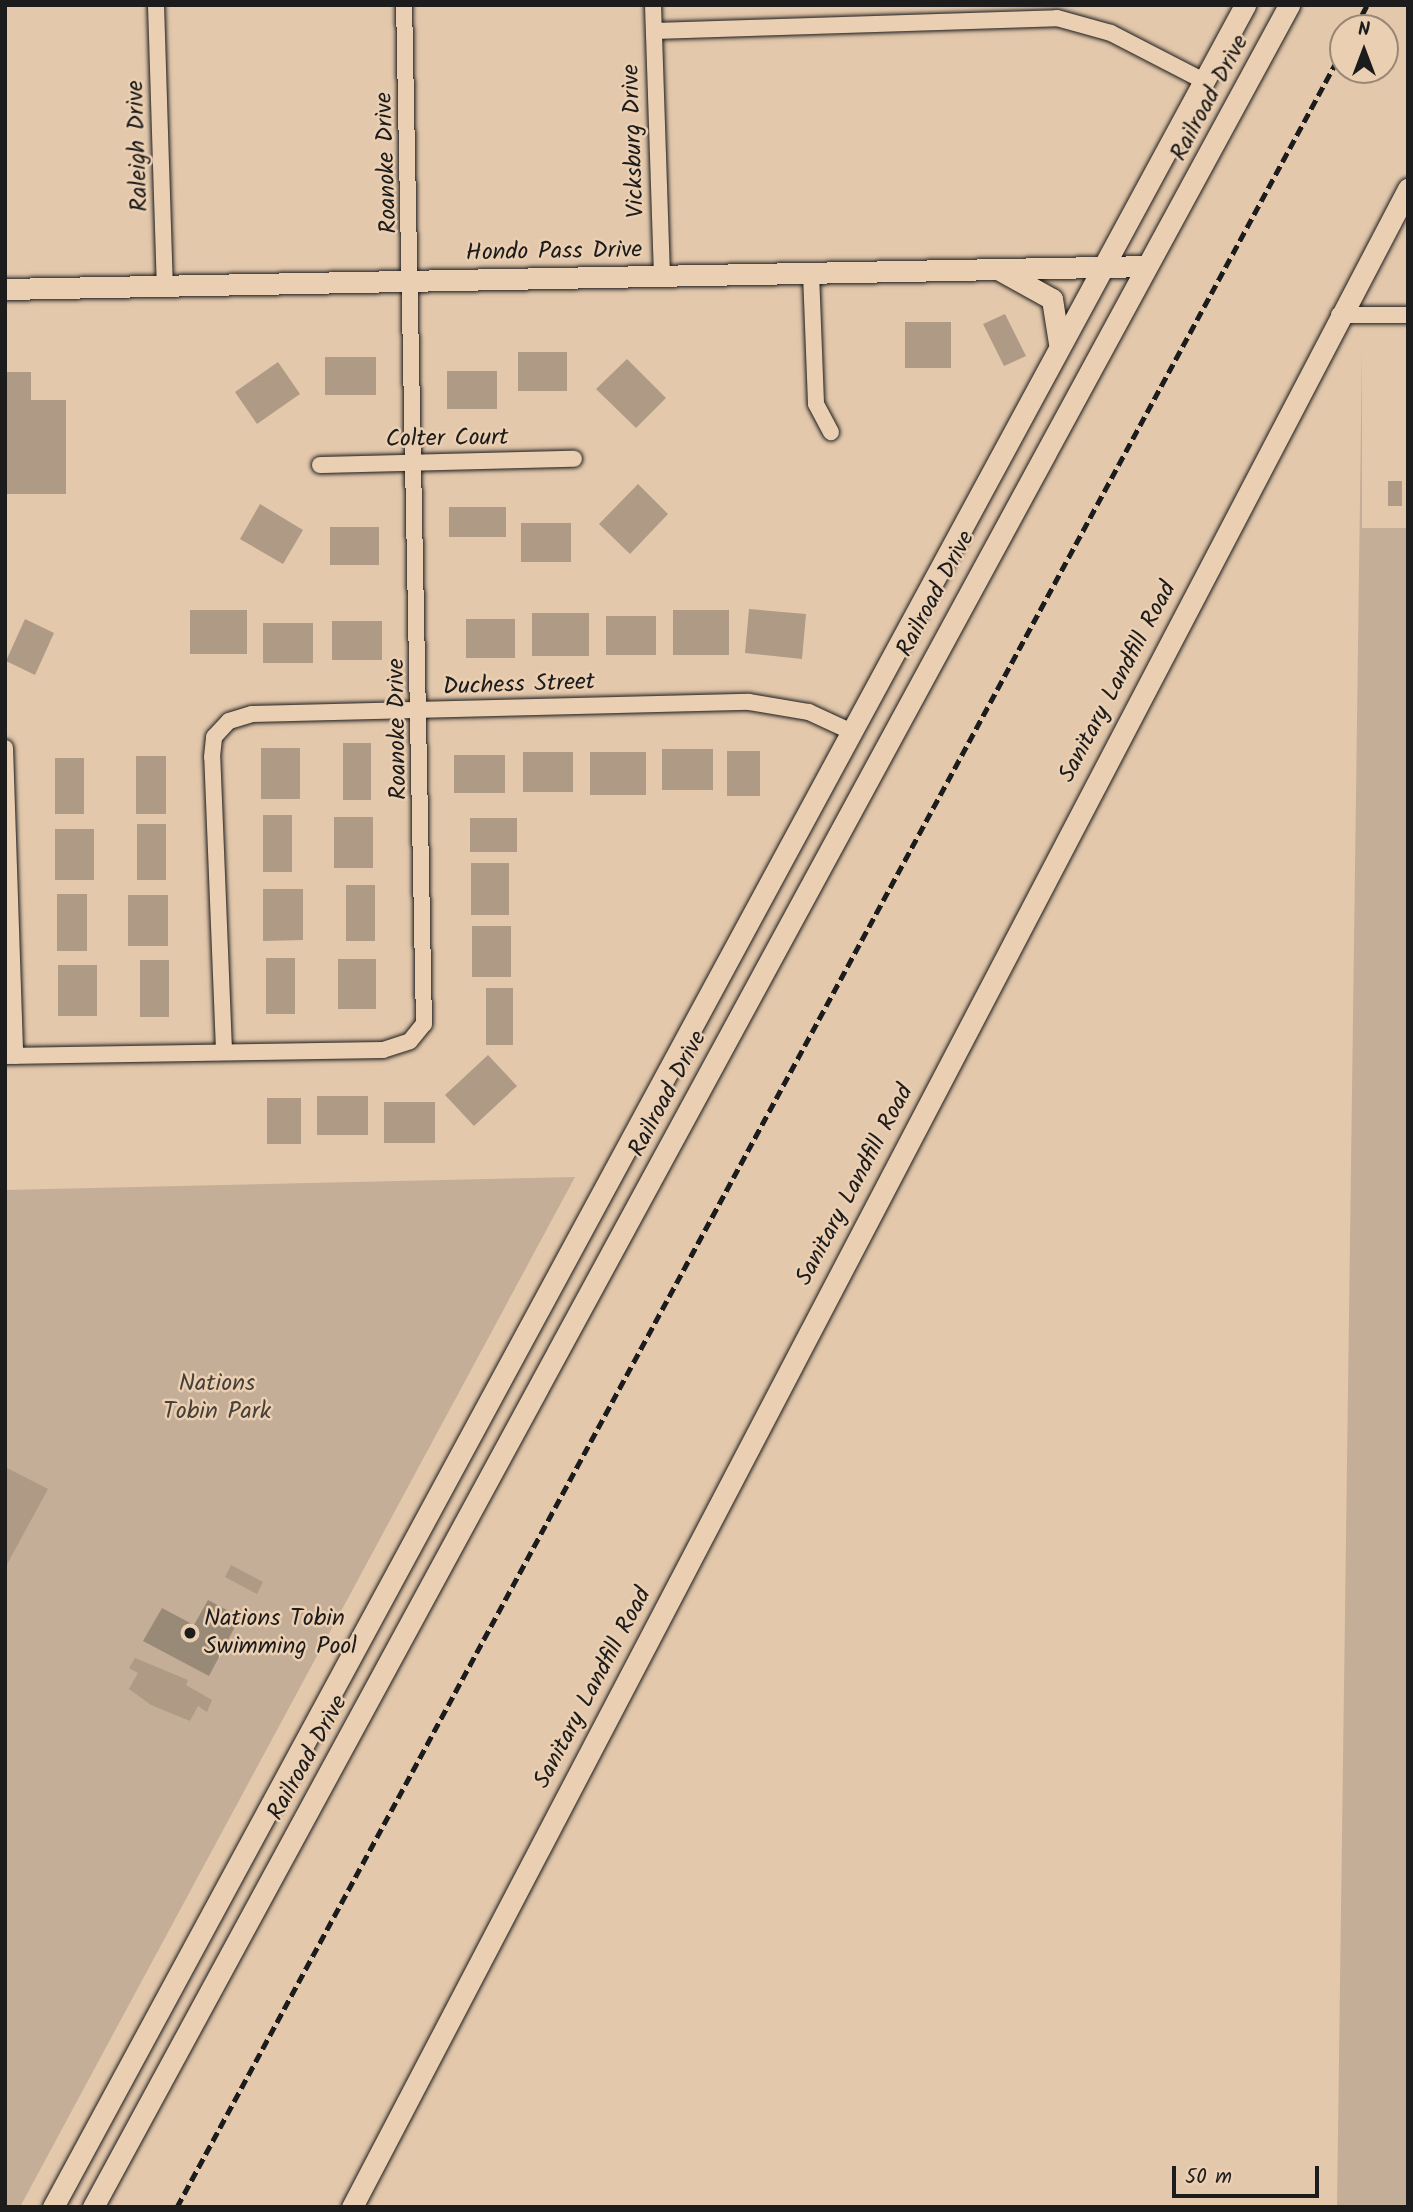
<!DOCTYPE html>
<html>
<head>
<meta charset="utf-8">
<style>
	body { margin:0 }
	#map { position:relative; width:1413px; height:2212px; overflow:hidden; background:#e3c8ac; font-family:Kalam,sans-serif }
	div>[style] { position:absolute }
	.green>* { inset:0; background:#c5ae97 }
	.water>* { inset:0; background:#998977 }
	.building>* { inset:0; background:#af9a86 }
	.roads { filter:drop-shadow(0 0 2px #1c1c1c) drop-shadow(0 0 2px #1c1c1c) }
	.street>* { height:16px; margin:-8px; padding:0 8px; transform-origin:8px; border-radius:8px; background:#ebcfb2 }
	.secondary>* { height:21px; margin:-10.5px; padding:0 10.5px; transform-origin:10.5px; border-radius:10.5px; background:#ebcfb2 }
	.rail>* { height:5px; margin-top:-2.5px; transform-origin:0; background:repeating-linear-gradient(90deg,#1c1c1c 0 10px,transparent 0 15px) }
	.dots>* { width:19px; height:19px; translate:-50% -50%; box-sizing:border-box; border:4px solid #ebcfb2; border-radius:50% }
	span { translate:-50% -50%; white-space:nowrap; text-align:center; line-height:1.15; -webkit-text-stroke:5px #ebcfb2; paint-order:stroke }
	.street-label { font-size:24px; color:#1c1c1c }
	.park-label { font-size:24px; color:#46403b }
	.poi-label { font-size:24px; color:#1c1c1c }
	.left { translate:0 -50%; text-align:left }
	.frame { position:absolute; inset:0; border:7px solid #1c1c1c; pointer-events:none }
	.north { position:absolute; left:1329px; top:14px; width:70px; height:70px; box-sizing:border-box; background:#ebcfb2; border:2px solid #988776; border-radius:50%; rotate:0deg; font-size:19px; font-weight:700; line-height:28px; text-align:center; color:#1c1c1c }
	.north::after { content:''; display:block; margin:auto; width:24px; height:32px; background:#1c1c1c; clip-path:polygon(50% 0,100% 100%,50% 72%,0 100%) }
	.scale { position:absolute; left:1172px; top:2166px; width:147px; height:32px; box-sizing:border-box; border:4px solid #1c1c1c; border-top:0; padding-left:9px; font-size:21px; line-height:24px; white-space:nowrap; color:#1c1c1c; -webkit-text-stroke:5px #ebcfb2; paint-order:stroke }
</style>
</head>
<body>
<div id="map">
	<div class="green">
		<i style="clip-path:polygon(1362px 348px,1362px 528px,1408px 528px,1408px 2207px,1337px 2207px)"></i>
		<i style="clip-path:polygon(575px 1177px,20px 2207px,5px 2207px,5px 1190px)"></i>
	</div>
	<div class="water">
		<i style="clip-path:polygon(208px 1600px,240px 1617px,209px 1676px,143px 1641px,162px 1608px,194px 1625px)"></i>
	</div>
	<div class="building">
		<i style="clip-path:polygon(1005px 314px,1026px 356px,1004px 366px,983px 324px)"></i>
		<i style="clip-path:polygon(905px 322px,951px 322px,951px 368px,905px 368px)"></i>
		<i style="clip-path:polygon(518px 352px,567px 352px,567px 391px,518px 391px)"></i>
		<i style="clip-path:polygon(325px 357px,376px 357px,376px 395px,325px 395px)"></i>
		<i style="clip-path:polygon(627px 359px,666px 398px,636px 428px,596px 389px)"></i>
		<i style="clip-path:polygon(278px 362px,300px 394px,257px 424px,235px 392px)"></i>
		<i style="clip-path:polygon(447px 371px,497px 371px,497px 409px,447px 409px)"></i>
		<i style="clip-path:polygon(5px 372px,31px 372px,31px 400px,66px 400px,66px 494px,5px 494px)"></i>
		<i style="clip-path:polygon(1388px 481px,1402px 481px,1402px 506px,1388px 506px)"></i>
		<i style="clip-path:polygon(638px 484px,668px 514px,630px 554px,599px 524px)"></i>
		<i style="clip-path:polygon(260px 504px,303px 530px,283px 564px,240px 539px)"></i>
		<i style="clip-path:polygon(449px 507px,506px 507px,506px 537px,449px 537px)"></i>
		<i style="clip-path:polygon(521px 523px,571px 523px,571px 562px,521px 562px)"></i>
		<i style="clip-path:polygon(330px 527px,379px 527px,379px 565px,330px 565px)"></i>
		<i style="clip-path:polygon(749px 609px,806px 614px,802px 659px,745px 653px)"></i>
		<i style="clip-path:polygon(190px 610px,247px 610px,247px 654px,190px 654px)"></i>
		<i style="clip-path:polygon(673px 610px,729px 610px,729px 655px,673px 655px)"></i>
		<i style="clip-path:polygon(532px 613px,589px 613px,589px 656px,532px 656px)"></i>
		<i style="clip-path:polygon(606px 616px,656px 616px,656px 655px,606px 655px)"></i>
		<i style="clip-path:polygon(25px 619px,54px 633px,35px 675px,6px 661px)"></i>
		<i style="clip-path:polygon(466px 619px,515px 619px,515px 658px,466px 658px)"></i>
		<i style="clip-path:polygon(332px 621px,382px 621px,382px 660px,332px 660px)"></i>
		<i style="clip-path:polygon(263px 623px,313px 623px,313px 663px,263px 663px)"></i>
		<i style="clip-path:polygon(343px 743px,371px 743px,371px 800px,343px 800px)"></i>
		<i style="clip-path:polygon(261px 748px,300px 748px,300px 799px,261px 799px)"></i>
		<i style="clip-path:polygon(662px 749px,713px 749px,713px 790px,662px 790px)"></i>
		<i style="clip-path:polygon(727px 751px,760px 751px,760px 796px,727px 796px)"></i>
		<i style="clip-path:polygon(523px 752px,573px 752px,573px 792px,523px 792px)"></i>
		<i style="clip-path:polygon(590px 752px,646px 752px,646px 795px,590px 795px)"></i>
		<i style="clip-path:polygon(454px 755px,505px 755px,505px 793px,454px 793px)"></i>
		<i style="clip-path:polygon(136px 756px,166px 756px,166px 814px,136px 814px)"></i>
		<i style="clip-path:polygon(55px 758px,84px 758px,84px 814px,55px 814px)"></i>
		<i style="clip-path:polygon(263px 815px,292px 815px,292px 872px,263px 872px)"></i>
		<i style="clip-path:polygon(334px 817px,373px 817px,373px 868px,334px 868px)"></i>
		<i style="clip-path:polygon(470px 818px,517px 818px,517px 852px,470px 852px)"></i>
		<i style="clip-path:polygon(137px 824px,166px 824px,166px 880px,137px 880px)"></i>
		<i style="clip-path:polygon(55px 829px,94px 829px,94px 880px,55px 880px)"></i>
		<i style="clip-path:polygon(471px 863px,509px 863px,509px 915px,471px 915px)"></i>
		<i style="clip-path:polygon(346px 885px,375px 885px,375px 941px,346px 941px)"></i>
		<i style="clip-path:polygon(263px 889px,303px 889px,303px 940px,263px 941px)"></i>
		<i style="clip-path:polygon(57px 894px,87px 894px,87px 951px,57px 951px)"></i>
		<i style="clip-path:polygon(128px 895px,168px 895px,168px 946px,128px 946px)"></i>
		<i style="clip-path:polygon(472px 926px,511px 926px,511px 977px,472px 977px)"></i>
		<i style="clip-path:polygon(266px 958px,295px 958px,295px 1014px,266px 1014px)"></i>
		<i style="clip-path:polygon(338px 959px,376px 959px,376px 1009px,338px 1009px)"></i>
		<i style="clip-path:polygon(140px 960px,169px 960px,169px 1017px,140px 1017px)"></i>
		<i style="clip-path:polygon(58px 965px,97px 965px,97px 1016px,58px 1016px)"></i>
		<i style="clip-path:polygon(486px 988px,513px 988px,513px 1045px,486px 1045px)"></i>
		<i style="clip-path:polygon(488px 1055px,517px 1086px,474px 1126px,445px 1095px)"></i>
		<i style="clip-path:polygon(317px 1096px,368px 1096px,368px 1135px,317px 1135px)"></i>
		<i style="clip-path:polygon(267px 1098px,301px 1098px,301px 1144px,267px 1144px)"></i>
		<i style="clip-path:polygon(384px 1102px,435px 1102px,435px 1143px,384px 1143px)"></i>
		<i style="clip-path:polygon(5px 1467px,48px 1489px,5px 1568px)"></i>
		<i style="clip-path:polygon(231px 1565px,263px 1582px,257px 1594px,225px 1577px)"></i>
		<i style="clip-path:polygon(135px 1658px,188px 1680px,186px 1685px,212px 1700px,207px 1712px,198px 1706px,190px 1721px,151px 1705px,129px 1689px,138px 1673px,129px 1668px)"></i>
	</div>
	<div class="roads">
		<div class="street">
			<i style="left:156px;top:5px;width:281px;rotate:88.2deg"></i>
			<i style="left:653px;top:5px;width:271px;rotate:88.1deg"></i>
			<i style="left:654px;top:31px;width:403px;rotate:-1.8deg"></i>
			<i style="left:1057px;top:18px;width:56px;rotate:15.5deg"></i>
			<i style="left:1111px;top:33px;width:105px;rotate:27.3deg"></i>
			<i style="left:811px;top:273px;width:131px;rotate:87.8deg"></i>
			<i style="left:816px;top:404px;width:32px;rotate:62deg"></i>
			<i style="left:1339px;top:315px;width:69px"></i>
			<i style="left:320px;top:465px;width:254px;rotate:-1.4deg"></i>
			<i style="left:5px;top:748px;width:308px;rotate:88.1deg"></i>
			<i style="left:224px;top:1050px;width:293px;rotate:-92.3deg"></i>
			<i style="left:212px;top:757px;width:20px;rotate:-84deg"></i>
			<i style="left:214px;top:737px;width:22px;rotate:-47deg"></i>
			<i style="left:229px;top:721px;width:24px;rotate:-17deg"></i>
			<i style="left:252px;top:714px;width:497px;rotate:-1.4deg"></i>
			<i style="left:749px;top:702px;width:61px;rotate:9.5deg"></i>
			<i style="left:809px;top:712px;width:43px;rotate:24.8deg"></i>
			<i style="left:5px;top:1056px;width:378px;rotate:-0.9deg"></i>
			<i style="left:383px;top:1050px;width:28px;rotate:-18deg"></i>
			<i style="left:410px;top:1041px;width:22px;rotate:-51deg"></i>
			<i style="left:424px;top:1024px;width:1019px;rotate:-91.12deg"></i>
		</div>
		<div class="secondary">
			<i style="left:998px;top:269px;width:62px;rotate:29.1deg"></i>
			<i style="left:1052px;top:299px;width:45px;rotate:81deg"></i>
			<i style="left:5px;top:289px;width:1141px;rotate:-1.15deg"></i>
			<i style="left:53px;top:2207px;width:2504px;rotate:-61.57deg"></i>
			<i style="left:93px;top:2207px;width:2506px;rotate:-61.49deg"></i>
			<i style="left:352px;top:2207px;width:2278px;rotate:-62.38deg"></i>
		</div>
	</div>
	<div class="rail">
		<i style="left:1355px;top:28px;width:26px;rotate:-62deg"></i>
		<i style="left:177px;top:2207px;width:2452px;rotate:-61.61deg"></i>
	</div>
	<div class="dots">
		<i style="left:190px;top:1633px;background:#1c1c1c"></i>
	</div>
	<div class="street-label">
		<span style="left:1210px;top:98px;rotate:-62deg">Railroad Drive</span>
		<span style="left:634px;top:141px;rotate:-92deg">Vicksburg Drive</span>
		<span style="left:138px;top:146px;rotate:-92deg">Raleigh Drive</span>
		<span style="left:387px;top:163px;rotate:-92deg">Roanoke Drive</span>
		<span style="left:554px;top:252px;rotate:-1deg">Hondo Pass Drive</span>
		<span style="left:447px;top:439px;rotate:-1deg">Colter Court</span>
		<span style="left:936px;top:594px;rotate:-62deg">Railroad Drive</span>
		<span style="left:1118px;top:682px;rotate:-62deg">Sanitary Landfill Road</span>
		<span style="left:519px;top:685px;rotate:-2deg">Duchess Street</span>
		<span style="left:398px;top:729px;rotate:-91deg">Roanoke Drive</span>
		<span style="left:668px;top:1094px;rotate:-62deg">Railroad Drive</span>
		<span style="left:855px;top:1185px;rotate:-62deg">Sanitary Landfill Road</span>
		<span style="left:593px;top:1688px;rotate:-62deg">Sanitary Landfill Road</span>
		<span style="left:308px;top:1758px;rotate:-61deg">Railroad Drive</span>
	</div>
	<div class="park-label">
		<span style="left:217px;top:1398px">Nations<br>Tobin Park</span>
	</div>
	<div class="poi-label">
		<span class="left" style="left:204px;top:1633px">Nations Tobin<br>Swimming Pool</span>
	</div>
	<div class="frame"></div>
	<div class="north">N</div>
	<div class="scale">50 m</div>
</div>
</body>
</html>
